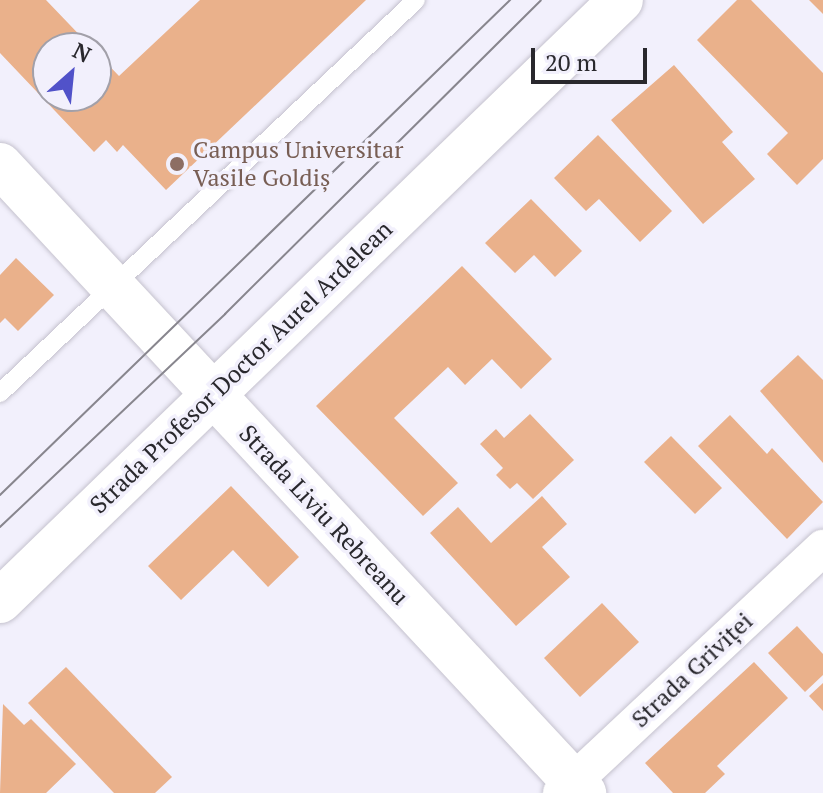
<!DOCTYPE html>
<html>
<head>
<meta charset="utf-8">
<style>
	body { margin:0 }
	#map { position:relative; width:823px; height:793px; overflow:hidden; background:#f2f0fc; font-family:"PT Serif",serif }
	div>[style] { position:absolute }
	.building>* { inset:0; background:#eab18b }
	.roads { filter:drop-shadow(0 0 2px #c5c2ce) drop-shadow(0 0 2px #c5c2ce) }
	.service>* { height:18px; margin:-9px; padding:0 9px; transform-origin:9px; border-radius:9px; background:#fff }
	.minor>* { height:36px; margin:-18px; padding:0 18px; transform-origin:18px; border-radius:18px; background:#fff }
	.tertiary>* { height:44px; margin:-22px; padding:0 22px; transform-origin:22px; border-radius:22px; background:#fff }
	.secondary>* { height:44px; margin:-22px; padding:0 22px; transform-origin:22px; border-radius:22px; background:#fff }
	.tram>* { height:2px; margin:-1px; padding:0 1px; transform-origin:1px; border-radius:1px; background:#88868e }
	.dots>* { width:22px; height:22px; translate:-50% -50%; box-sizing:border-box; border:4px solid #f2f0fc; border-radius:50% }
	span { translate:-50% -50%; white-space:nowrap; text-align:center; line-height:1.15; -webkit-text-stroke:7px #f2f0fc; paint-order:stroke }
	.education-label { font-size:24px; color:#785e54 }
	.left { translate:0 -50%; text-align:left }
	.street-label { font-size:24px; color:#29282d }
	.north { position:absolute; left:32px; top:32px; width:80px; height:80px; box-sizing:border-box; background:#f2f0fc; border:2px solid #a2a0a9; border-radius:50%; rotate:27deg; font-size:22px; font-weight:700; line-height:32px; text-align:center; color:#29282d }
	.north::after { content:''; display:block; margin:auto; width:28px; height:36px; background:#5152c9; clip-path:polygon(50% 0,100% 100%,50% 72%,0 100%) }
	.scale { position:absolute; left:531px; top:48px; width:116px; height:36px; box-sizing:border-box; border:4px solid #29282d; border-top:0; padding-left:10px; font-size:24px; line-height:28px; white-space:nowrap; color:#29282d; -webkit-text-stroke:6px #f2f0fc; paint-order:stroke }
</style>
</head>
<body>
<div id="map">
	<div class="building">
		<i style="clip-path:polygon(0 0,46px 0,92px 48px,48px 48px,48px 96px,96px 96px,96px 52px,119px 76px,200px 0,366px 0,166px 190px,123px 145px,117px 152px,106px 140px,94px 152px,0 53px)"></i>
		<i style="clip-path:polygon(737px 0,751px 0,823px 73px,823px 159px,797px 185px,767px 154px,788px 133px,697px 40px)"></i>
		<i style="clip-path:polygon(809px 0,823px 0,823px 14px)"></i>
		<i style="clip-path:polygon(674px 65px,733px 132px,722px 142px,755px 179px,703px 224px,611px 120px)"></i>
		<i style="clip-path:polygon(598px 135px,672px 211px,640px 242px,599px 199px,586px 211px,554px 178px)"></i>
		<i style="clip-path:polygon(531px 199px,582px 251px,555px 277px,534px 255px,515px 273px,485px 243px)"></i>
		<i style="clip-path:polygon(16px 258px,54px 295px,18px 331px,5px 318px,0 323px,0 275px)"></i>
		<i style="clip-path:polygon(462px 266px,552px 359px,521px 389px,492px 359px,465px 385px,448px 367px,394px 418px,458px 483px,423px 516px,316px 406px)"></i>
		<i style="clip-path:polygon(798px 355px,823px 380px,823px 463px,760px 391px)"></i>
		<i style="clip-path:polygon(530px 414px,574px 460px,533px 499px,517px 483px,510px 489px,496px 475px,503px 468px,480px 444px,496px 429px,504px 438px)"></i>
		<i style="clip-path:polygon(730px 415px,767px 454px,772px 448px,823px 502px,787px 539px,698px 446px)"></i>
		<i style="clip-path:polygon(671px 436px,722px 488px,695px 514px,644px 462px)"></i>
		<i style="clip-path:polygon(231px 486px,299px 557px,268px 587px,233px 550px,181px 600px,148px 566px)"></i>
		<i style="clip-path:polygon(542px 496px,567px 524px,542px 547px,570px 577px,516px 626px,430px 533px,458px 507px,491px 543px)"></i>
		<i style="clip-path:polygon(602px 603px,639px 642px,580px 697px,544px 658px)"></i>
		<i style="clip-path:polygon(797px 626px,823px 654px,823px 675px,805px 692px,768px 653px)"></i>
		<i style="clip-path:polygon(754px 662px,788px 698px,717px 766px,725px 774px,705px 793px,673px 793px,645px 763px)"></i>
		<i style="clip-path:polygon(66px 667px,172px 777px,155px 793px,114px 793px,28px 703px)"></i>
		<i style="clip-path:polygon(823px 683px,823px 711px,809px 696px)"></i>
		<i style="clip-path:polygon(3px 704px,24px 725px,31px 719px,76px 764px,46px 793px,0 793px)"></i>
	</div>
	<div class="roads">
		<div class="service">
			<i style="left:0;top:393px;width:572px;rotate:-43.37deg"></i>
		</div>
		<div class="minor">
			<i style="left:561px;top:793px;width:359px;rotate:-43.1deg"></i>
		</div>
		<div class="tertiary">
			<i style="left:0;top:165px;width:858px;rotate:47.08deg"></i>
		</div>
		<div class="secondary">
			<i style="left:0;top:601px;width:864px;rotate:-44.06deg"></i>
		</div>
	</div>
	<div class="tram">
		<i style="left:0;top:495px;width:711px;rotate:-44.14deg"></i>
		<i style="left:0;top:527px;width:310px;rotate:-43.4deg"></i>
		<i style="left:225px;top:314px;width:445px;rotate:-44.8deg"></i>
	</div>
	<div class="dots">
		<i style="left:177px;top:164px;background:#8d6e63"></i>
	</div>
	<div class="education-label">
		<span class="left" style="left:193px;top:164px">Campus Universitar<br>Vasile Goldiș</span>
	</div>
	<div class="street-label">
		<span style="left:241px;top:367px;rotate:-44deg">Strada Profesor Doctor Aurel Ardelean</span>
		<span style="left:324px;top:515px;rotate:47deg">Strada Liviu Rebreanu</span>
		<span style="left:692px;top:670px;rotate:-43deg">Strada Griviței</span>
	</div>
	<div class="north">N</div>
	<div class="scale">20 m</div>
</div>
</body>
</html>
